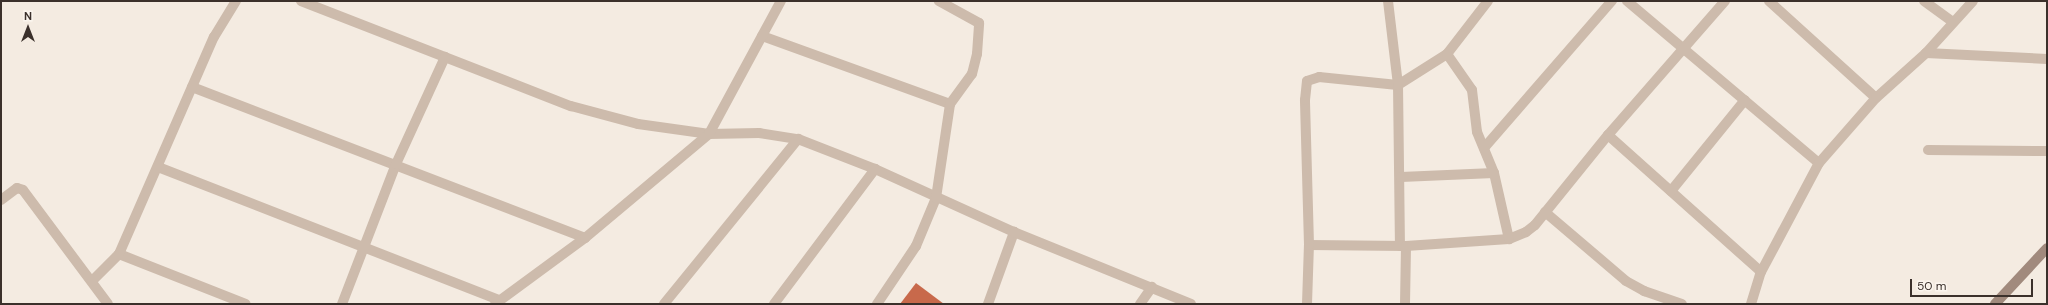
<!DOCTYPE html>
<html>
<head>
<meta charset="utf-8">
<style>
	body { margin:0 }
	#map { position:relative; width:2048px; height:305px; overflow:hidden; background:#f4ebe1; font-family:"DM Sans",sans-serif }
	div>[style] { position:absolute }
	.building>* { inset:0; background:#c8694b }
	.lane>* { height:10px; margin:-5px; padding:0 5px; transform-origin:5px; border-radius:5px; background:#cdbbac }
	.street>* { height:10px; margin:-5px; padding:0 5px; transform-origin:5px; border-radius:5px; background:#cdbbac }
	.secondary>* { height:10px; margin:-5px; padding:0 5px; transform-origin:5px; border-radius:5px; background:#a18a7d }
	span { translate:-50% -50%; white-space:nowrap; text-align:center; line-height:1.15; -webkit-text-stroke:3px #fbf5ee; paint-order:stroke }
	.frame { position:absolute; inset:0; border:2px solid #3b302b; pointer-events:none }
	.north { position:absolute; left:8px; top:8px; width:40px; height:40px; -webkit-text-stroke:3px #fbf5ee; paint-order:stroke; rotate:0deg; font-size:11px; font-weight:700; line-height:16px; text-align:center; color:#3b302b }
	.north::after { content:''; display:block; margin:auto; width:14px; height:18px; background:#3b302b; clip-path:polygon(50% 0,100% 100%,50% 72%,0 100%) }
	.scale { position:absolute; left:1910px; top:279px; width:123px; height:18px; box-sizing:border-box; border:2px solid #3b302b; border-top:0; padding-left:5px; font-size:12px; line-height:14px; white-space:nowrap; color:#3b302b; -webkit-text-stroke:3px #fbf5ee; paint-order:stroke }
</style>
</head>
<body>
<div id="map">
	<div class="building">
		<i style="clip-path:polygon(916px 283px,944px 304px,900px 304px)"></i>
	</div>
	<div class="lane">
		<i style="left:988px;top:304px;width:77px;rotate:-70.1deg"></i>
	</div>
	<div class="street">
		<i style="left:301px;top:1px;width:290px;rotate:21.3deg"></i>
		<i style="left:571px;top:106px;width:69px;rotate:15deg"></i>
		<i style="left:638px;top:124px;width:72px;rotate:8deg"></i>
		<i style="left:709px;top:134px;width:50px;rotate:-1.1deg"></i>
		<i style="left:759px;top:133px;width:39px;rotate:9deg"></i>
		<i style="left:798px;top:139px;width:83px;rotate:21.3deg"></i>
		<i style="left:875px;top:169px;width:153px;rotate:24.4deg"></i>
		<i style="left:1014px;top:232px;width:191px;rotate:22.1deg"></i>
		<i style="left:1388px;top:1px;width:85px;rotate:83.2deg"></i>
		<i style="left:1398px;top:85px;width:161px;rotate:89.3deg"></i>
		<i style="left:1627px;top:1px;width:251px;rotate:40.2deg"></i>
		<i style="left:1769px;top:1px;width:144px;rotate:42.2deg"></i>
		<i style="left:1924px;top:1px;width:34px;rotate:36deg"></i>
		<i style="left:762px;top:36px;width:200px;rotate:19.9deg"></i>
		<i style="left:1926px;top:53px;width:121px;rotate:2.8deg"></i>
		<i style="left:1447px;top:54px;width:67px;rotate:-52.3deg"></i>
		<i style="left:192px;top:87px;width:421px;rotate:21deg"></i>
		<i style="left:1608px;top:135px;width:205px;rotate:41.8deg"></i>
		<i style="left:1484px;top:148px;width:195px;rotate:-49deg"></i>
		<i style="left:1928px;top:150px;width:119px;rotate:0.5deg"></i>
		<i style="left:158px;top:167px;width:367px;rotate:21.3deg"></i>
		<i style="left:1401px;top:177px;width:93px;rotate:-2.5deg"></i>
		<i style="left:1671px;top:191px;width:117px;rotate:-50.9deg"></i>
		<i style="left:1px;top:200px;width:20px;rotate:-37deg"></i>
		<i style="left:17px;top:188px;width:6px;rotate:18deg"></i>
		<i style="left:23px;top:190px;width:142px;rotate:53.3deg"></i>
		<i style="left:1545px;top:212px;width:106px;rotate:40.4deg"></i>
		<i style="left:1626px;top:281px;width:21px;rotate:29deg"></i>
		<i style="left:1644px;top:291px;width:40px;rotate:18.9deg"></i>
		<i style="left:1309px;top:245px;width:97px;rotate:0.6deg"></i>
		<i style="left:1406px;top:246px;width:103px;rotate:-3.9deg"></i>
		<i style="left:1509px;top:239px;width:18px;rotate:-22deg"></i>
		<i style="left:1526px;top:232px;width:11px;rotate:-38deg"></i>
		<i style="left:1535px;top:225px;width:116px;rotate:-51deg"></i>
		<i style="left:1608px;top:135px;width:178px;rotate:-48.9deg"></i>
		<i style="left:119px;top:254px;width:136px;rotate:21.5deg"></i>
		<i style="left:92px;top:281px;width:38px;rotate:-45deg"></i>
		<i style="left:119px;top:254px;width:237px;rotate:-66.4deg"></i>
		<i style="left:214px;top:37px;width:42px;rotate:-58.6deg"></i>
		<i style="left:342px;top:304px;width:150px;rotate:-68.9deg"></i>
		<i style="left:396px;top:164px;width:118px;rotate:-65.4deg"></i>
		<i style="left:495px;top:304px;width:112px;rotate:-36.3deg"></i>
		<i style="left:585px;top:238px;width:162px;rotate:-40deg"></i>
		<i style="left:709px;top:134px;width:151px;rotate:-61.6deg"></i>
		<i style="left:664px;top:304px;width:213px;rotate:-50.9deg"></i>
		<i style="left:774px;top:304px;width:169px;rotate:-53.2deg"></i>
		<i style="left:877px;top:304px;width:70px;rotate:-56.1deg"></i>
		<i style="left:916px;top:246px;width:52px;rotate:-67.4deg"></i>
		<i style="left:936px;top:198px;width:95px;rotate:-81.5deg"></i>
		<i style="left:950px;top:104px;width:37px;rotate:-54deg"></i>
		<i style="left:972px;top:74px;width:21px;rotate:-76deg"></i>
		<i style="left:977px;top:54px;width:31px;rotate:-86deg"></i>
		<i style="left:979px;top:23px;width:46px;rotate:-151.2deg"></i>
		<i style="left:1140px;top:304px;width:21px;rotate:-55deg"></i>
		<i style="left:1307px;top:304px;width:59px;rotate:-88.1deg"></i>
		<i style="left:1309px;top:245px;width:145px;rotate:-91.6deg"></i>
		<i style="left:1305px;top:100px;width:19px;rotate:-84deg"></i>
		<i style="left:1307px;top:81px;width:13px;rotate:-18deg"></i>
		<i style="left:1319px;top:77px;width:79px;rotate:5.8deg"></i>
		<i style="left:1398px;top:85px;width:58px;rotate:-32.3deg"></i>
		<i style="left:1447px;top:54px;width:44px;rotate:55.2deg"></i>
		<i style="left:1472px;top:90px;width:42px;rotate:83.2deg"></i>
		<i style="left:1477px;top:132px;width:44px;rotate:67.5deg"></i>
		<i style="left:1494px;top:173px;width:68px;rotate:77.2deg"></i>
		<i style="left:1405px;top:304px;width:58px;rotate:-89deg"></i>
		<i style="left:1751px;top:304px;width:34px;rotate:-73deg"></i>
		<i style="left:1761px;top:272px;width:123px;rotate:-62deg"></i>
		<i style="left:1819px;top:163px;width:86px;rotate:-48.8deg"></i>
		<i style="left:1876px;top:98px;width:67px;rotate:-42deg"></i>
		<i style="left:1926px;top:53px;width:70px;rotate:-47.9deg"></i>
	</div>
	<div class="secondary">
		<i style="left:1995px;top:304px;width:76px;rotate:-47.1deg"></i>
	</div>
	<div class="frame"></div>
	<div class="north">N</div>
	<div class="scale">50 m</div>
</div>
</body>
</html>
